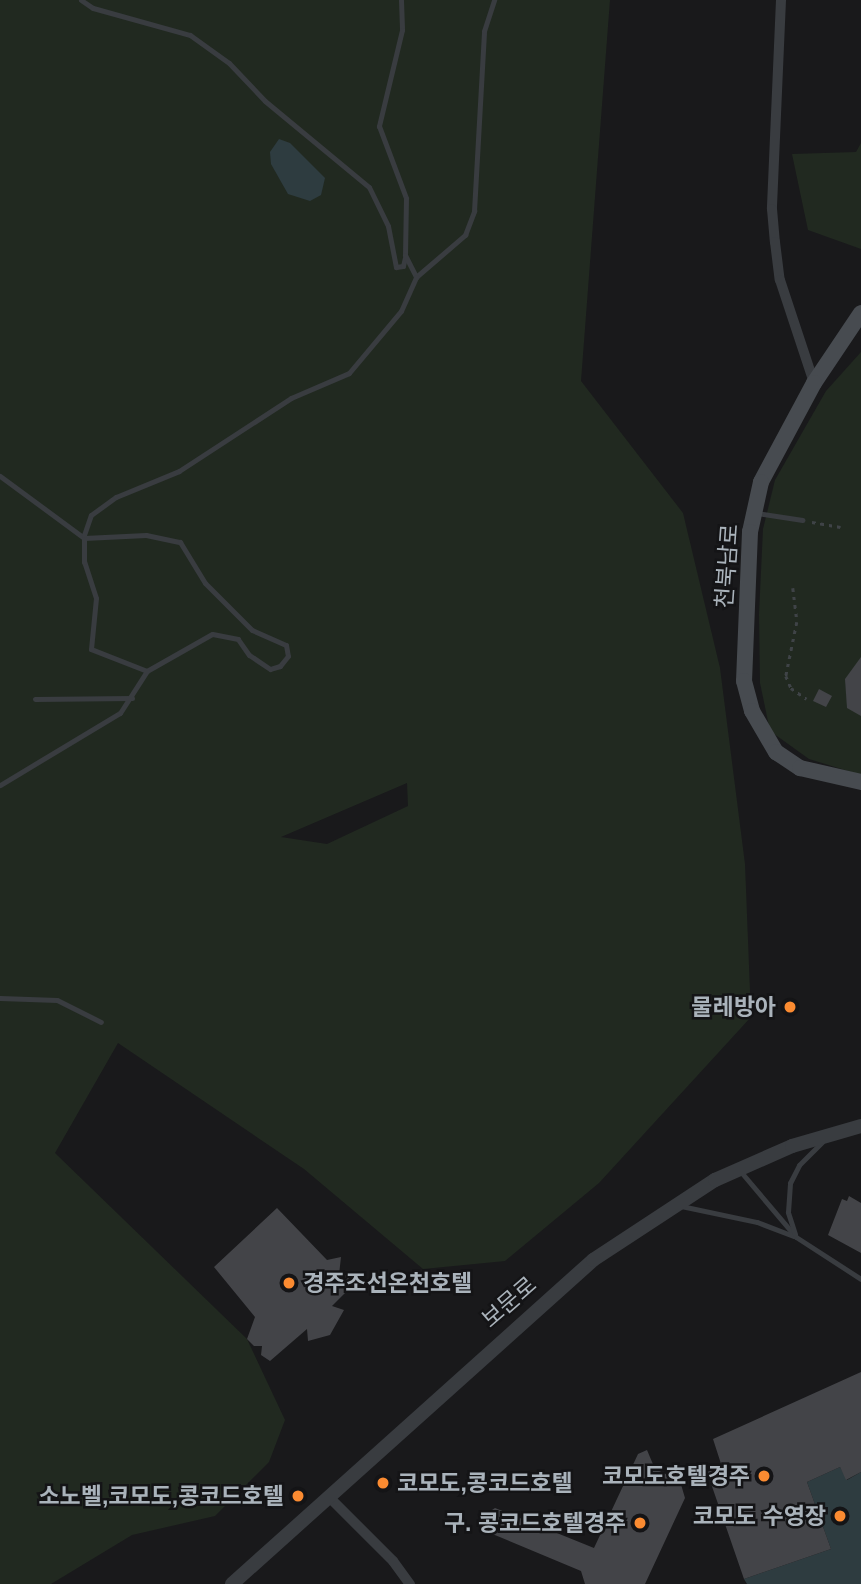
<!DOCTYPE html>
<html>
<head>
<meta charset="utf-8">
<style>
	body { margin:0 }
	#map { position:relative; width:861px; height:1584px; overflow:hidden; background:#19191b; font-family:Helvetica,"Noto Sans KR",sans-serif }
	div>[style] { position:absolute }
	.green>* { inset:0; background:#212920 }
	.water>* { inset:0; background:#2e3c40 }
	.building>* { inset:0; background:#434448 }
	.path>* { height:2.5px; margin-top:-1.25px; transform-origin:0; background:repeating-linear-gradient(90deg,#3f4347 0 3.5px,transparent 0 8.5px) }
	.service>* { height:5px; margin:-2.5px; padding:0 2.5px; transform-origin:2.5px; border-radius:2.5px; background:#393c40 }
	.minor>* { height:10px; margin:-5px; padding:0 5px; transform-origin:5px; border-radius:5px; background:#393c40 }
	.tertiary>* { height:14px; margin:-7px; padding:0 7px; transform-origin:7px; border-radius:7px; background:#393c40 }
	.secondary>* { height:16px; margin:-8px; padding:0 8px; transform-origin:8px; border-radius:8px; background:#474b50 }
	.dots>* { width:19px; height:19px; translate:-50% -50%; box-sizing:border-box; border:4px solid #141416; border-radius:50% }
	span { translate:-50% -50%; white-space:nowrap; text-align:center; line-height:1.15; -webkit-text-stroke:5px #141416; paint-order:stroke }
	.street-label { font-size:23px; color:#aab3bb }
	.poi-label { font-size:23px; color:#aab3bb; font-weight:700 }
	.right { translate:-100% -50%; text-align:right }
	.left { translate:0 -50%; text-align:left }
</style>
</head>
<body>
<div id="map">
	<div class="green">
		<i style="clip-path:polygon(evenodd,0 0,610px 0,581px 381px,683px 513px,720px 668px,745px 864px,751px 1017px,599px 1183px,505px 1261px,423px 1269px,304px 1169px,118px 1043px,55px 1153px,247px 1339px,285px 1420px,269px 1462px,215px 1516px,132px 1535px,51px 1584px,0 1584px,0 0,407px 783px,408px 806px,327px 844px,281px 837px,407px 783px)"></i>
		<i style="clip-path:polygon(861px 143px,861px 249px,808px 230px,792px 154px,856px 152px)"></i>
		<i style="clip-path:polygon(861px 352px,861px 775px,809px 759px,770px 731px,760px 683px,759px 614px,763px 529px,775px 480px,826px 391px)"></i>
	</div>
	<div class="water">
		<i style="clip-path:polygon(279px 139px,290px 143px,325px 178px,321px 195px,310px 201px,288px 194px,271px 164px,270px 152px)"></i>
		<i style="clip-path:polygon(840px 1467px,847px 1480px,861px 1472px,861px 1584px,747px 1584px,744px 1579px,831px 1549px,807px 1482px)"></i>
	</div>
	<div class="building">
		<i style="clip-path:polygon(861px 657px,861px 716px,847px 708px,845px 679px)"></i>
		<i style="clip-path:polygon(819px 689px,832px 696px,826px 707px,813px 701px)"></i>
		<i style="clip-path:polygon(849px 1196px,861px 1203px,861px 1253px,828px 1235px,842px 1199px,847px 1201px)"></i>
		<i style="clip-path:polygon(277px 1208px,327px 1260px,341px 1257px,339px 1275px,348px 1275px,352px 1286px,332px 1306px,344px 1310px,330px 1335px,308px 1341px,307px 1329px,270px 1361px,261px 1355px,262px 1346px,254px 1346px,247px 1339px,255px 1317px,214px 1267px)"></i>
		<i style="clip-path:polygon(861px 1372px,861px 1472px,846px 1480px,840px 1467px,807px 1482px,831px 1549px,744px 1579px,707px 1472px,722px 1467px,713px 1439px)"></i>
		<i style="clip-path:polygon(647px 1450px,655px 1469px,680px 1481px,685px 1498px,645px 1584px,585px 1584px,581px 1571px,490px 1533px,486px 1514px,495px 1508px,594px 1548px,638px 1454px)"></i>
	</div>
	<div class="path">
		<i style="left:812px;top:522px;width:29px;rotate:10deg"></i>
		<i style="left:793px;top:588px;width:34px;rotate:83deg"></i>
		<i style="left:797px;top:622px;width:55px;rotate:101.5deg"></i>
		<i style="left:786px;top:676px;width:13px;rotate:67deg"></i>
		<i style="left:791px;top:688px;width:19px;rotate:35deg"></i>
	</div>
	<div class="service">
		<i style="left:81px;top:0;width:14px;rotate:34deg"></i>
		<i style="left:93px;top:8px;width:101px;rotate:15.6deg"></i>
		<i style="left:190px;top:35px;width:48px;rotate:35.7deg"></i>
		<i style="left:229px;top:63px;width:52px;rotate:46.5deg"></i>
		<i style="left:265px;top:101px;width:135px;rotate:39.6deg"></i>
		<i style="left:369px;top:187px;width:43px;rotate:64deg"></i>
		<i style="left:388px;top:226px;width:42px;rotate:79deg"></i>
		<i style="left:396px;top:267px;width:7px;rotate:-8deg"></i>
		<i style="left:403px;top:266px;width:9px;rotate:-77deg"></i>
		<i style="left:401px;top:0;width:30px;rotate:88deg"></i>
		<i style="left:402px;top:30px;width:99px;rotate:103.5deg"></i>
		<i style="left:379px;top:126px;width:77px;rotate:69.4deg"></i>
		<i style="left:406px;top:198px;width:57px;rotate:91deg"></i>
		<i style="left:405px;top:255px;width:25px;rotate:63deg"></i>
		<i style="left:416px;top:277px;width:65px;rotate:-40.6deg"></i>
		<i style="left:465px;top:235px;width:26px;rotate:-69deg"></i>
		<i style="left:474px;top:211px;width:180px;rotate:-86.8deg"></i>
		<i style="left:484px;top:31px;width:33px;rotate:-72deg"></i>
		<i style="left:0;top:476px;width:104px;rotate:36.4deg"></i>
		<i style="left:84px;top:538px;width:62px;rotate:-2.8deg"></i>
		<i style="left:146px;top:535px;width:35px;rotate:12deg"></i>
		<i style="left:180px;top:542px;width:48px;rotate:58.6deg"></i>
		<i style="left:205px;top:583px;width:66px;rotate:45deg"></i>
		<i style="left:252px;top:630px;width:37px;rotate:24deg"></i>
		<i style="left:286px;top:645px;width:11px;rotate:80deg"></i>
		<i style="left:288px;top:656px;width:13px;rotate:129deg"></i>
		<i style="left:280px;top:666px;width:10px;rotate:163deg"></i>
		<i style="left:270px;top:669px;width:25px;rotate:-146deg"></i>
		<i style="left:249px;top:655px;width:19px;rotate:-125deg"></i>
		<i style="left:238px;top:639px;width:26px;rotate:-169deg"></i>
		<i style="left:212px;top:634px;width:75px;rotate:150.4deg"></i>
		<i style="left:757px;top:513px;width:46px;rotate:8.8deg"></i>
		<i style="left:35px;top:699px;width:97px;rotate:-0.6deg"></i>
		<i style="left:0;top:785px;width:140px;rotate:-31deg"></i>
		<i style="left:120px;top:713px;width:50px;rotate:-57.3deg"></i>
		<i style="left:147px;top:671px;width:60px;rotate:-158.6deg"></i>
		<i style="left:91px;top:649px;width:51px;rotate:-84.4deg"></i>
		<i style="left:96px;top:598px;width:38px;rotate:-108deg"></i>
		<i style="left:84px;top:562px;width:27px;rotate:-90deg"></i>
		<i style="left:84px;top:535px;width:21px;rotate:-71deg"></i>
		<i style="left:91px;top:515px;width:31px;rotate:-36deg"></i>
		<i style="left:116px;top:497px;width:68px;rotate:-22.4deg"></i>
		<i style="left:179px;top:471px;width:134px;rotate:-33.1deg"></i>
		<i style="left:291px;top:398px;width:63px;rotate:-23.3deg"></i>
		<i style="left:349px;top:373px;width:81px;rotate:-50deg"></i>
		<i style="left:401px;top:311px;width:37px;rotate:-66deg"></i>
		<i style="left:0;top:998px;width:57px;rotate:2deg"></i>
		<i style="left:57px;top:1000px;width:49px;rotate:26.6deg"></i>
		<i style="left:741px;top:1172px;width:85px;rotate:49.8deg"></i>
		<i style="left:796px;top:1237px;width:77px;rotate:32.9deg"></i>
		<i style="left:681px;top:1206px;width:78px;rotate:11.9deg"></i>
		<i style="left:757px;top:1222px;width:39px;rotate:21deg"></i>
		<i style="left:795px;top:1234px;width:23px;rotate:-108deg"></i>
		<i style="left:788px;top:1212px;width:29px;rotate:-86deg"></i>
		<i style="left:790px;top:1183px;width:20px;rotate:-63deg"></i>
		<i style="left:799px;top:1165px;width:33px;rotate:-45deg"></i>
	</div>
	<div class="minor">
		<i style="left:781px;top:0;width:209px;rotate:92.5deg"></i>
		<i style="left:772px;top:209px;width:33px;rotate:85deg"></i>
		<i style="left:775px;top:242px;width:38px;rotate:83deg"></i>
		<i style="left:780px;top:280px;width:108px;rotate:71.7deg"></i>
		<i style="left:328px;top:1496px;width:92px;rotate:45deg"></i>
		<i style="left:393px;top:1561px;width:29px;rotate:54deg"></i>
	</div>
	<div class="tertiary">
		<i style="left:232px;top:1584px;width:485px;rotate:-41.9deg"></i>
		<i style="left:593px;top:1260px;width:146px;rotate:-33.3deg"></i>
		<i style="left:715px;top:1180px;width:84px;rotate:-23.8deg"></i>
		<i style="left:792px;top:1146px;width:72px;rotate:-16.2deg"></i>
	</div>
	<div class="secondary">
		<i style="left:861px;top:313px;width:84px;rotate:123.9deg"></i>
		<i style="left:814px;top:383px;width:112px;rotate:118.2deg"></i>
		<i style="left:761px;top:482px;width:51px;rotate:102.4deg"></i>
		<i style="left:750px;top:532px;width:149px;rotate:92.3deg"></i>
		<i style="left:744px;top:681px;width:31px;rotate:75deg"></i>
		<i style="left:752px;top:711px;width:48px;rotate:59.7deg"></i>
		<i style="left:776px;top:752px;width:29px;rotate:34deg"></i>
		<i style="left:800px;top:768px;width:63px;rotate:12.9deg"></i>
	</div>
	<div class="dots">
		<i style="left:790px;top:1007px;background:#fb8b31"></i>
		<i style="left:289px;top:1283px;background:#fb8b31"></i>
		<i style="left:764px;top:1476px;background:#fb8b31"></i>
		<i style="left:383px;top:1483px;background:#fb8b31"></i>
		<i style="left:298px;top:1496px;background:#fb8b31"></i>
		<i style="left:840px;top:1516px;background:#fb8b31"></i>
		<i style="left:640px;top:1523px;background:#fb8b31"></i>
	</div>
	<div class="street-label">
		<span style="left:727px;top:566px;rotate:-86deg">천북남로</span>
		<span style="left:509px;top:1302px;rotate:-41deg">보문로</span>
	</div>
	<div class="poi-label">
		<span class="right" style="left:776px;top:1007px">물레방아</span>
		<span class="left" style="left:303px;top:1283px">경주조선온천호텔</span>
		<span class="right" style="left:750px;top:1476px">코모도호텔경주</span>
		<span class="left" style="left:397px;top:1483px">코모도,콩코드호텔</span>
		<span class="right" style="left:284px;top:1496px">소노벨,코모도,콩코드호텔</span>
		<span class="right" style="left:826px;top:1516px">코모도 수영장</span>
		<span class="right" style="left:626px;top:1523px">구. 콩코드호텔경주</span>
	</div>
</div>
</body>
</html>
